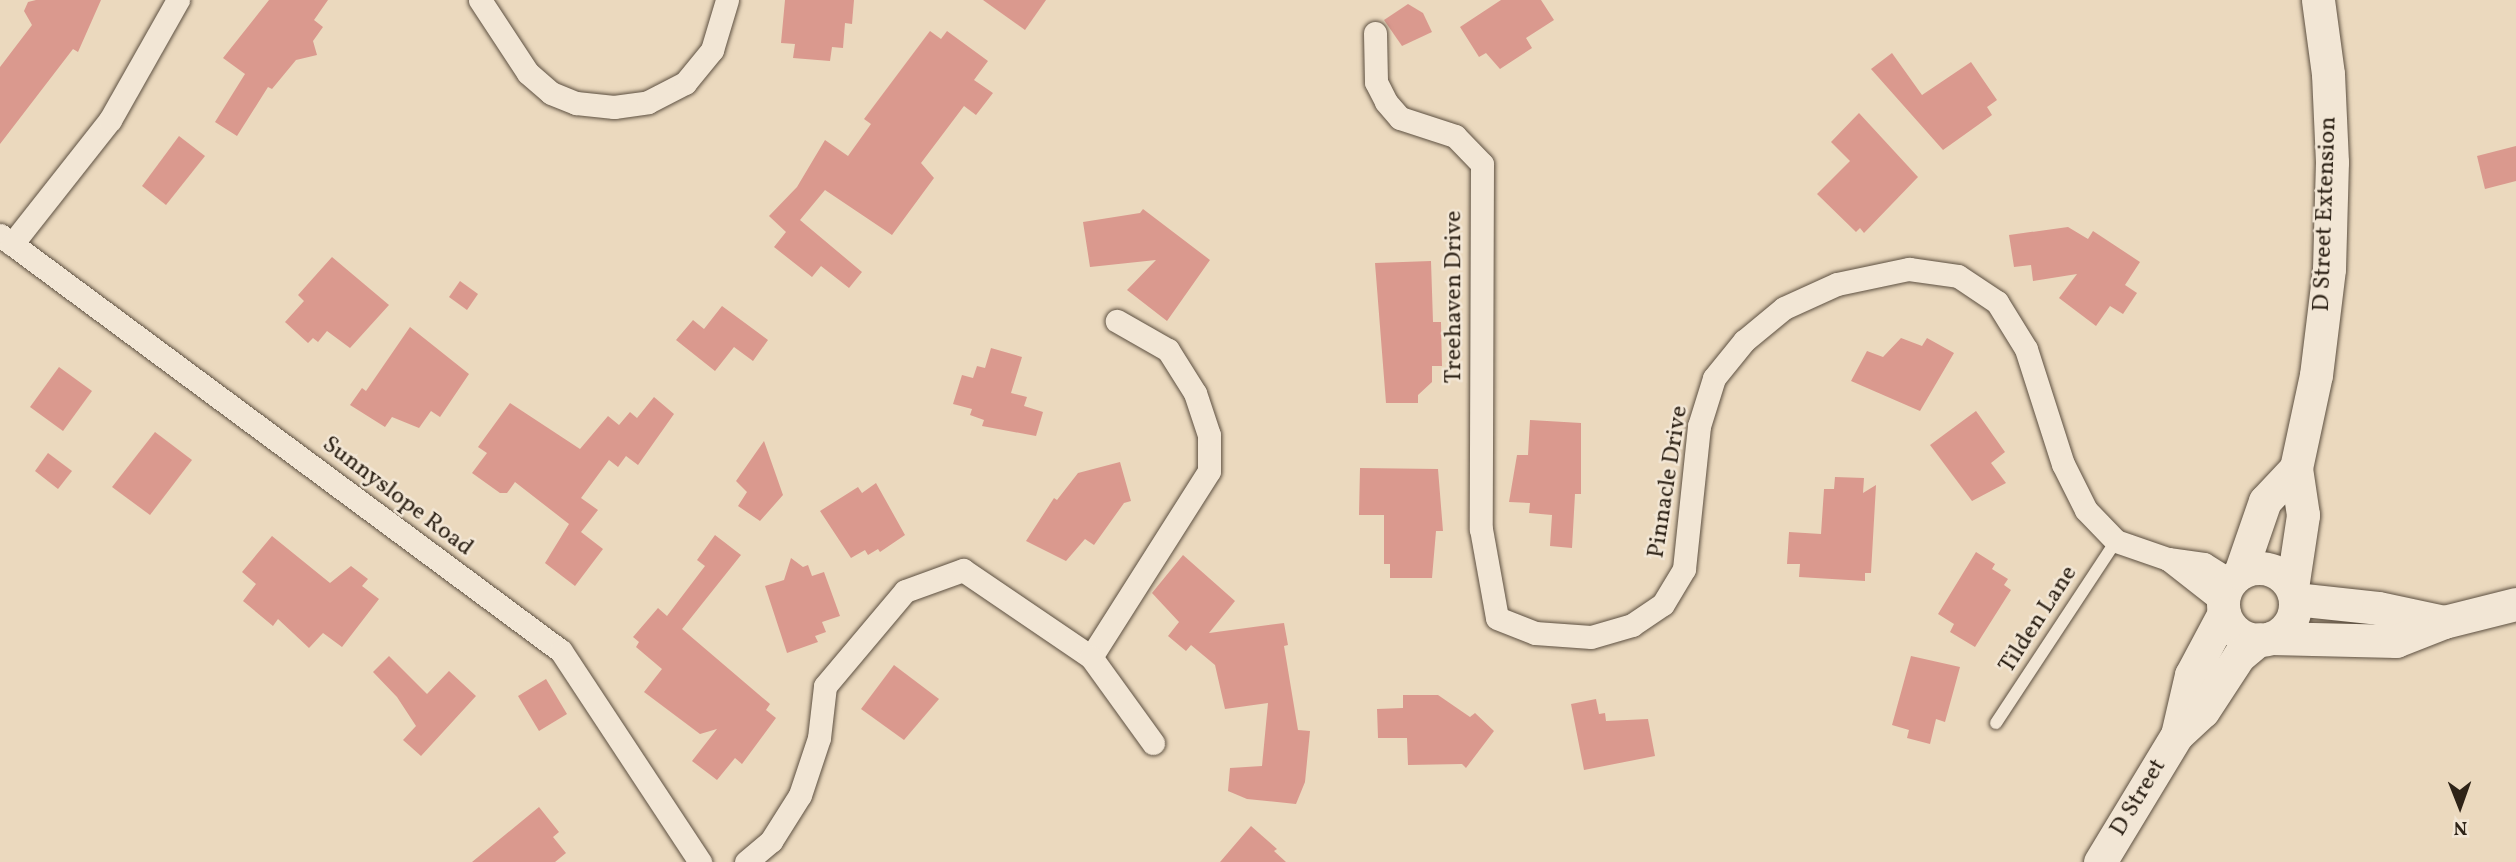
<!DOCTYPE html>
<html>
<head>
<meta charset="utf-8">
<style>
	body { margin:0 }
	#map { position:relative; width:2516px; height:862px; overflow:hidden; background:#ebd9be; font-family:Vollkorn,serif }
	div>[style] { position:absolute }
	.building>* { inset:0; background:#da998e }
	.roads { filter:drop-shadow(0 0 2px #5d5041) drop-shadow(0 0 2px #5d5041) }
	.lane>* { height:12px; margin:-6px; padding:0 6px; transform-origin:6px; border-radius:6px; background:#f2e6d5 }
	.street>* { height:23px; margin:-11.5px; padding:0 11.5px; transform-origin:11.5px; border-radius:11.5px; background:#f2e6d5 }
	.secondary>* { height:33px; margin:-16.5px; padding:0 16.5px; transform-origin:16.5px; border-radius:16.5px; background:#f2e6d5 }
	.secondary>.ring { margin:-16.5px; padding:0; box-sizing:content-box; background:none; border:33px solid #f2e6d5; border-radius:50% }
	span { translate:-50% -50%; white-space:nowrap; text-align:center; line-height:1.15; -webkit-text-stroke:5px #f2e6d5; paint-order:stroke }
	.street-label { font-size:24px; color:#2e2317 }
	.north { position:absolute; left:2425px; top:771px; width:70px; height:70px; -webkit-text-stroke:5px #f2e6d5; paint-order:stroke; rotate:179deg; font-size:19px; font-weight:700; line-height:28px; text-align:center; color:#2e2317 }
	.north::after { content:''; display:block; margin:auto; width:24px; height:32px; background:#2e2317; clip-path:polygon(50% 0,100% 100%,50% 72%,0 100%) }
</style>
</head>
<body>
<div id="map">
	<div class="building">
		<i style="clip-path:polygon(36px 0,101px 0,78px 52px,73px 49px,0 144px,0 67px,32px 25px,24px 11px,28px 2px)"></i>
		<i style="clip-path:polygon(269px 0,328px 0,314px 20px,323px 27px,313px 41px,317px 55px,296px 60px,272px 89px,268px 87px,237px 136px,215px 122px,245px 74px,223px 58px)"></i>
		<i style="clip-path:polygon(785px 0,854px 0,852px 24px,845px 23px,843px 48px,832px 47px,830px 61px,793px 58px,795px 44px,781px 43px)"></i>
		<i style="clip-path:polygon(983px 0,1046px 0,1025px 30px)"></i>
		<i style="clip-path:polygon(1501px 0,1541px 0,1554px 20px,1526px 38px,1532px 48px,1500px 69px,1486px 53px,1479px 57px,1460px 27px)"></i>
		<i style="clip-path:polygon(1408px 4px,1423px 13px,1432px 32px,1402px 46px,1384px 20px)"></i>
		<i style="clip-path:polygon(930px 31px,941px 39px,947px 31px,988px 61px,974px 80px,993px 93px,976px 115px,964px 106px,921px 163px,934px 178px,892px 235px,825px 190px,800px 220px,862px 272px,849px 288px,821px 266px,812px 277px,774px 247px,786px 232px,769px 216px,797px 187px,825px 140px,848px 156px,871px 124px,864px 119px)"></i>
		<i style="clip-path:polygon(1892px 53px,1922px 95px,1971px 62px,1997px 100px,1987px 107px,1992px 115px,1943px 150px,1871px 69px)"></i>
		<i style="clip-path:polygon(1859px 113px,1918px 177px,1864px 233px,1860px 228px,1856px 232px,1817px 194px,1850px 161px,1831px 142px)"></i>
		<i style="clip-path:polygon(179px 136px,205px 156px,166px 205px,142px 186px)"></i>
		<i style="clip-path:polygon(2516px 146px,2516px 181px,2485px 189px,2477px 156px)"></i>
		<i style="clip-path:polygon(1143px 209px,1210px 260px,1167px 321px,1127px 290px,1156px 260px,1090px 267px,1083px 222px,1140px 213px)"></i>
		<i style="clip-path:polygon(2068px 227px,2088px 239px,2093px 231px,2140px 262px,2125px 285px,2137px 293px,2123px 314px,2110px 306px,2096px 326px,2059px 298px,2077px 274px,2033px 281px,2031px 265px,2014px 267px,2009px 235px)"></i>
		<i style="clip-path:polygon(332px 257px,389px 305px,350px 348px,327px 331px,318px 342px,313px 338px,308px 343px,285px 322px,304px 301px,298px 295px)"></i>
		<i style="clip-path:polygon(1431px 261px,1433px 322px,1441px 322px,1442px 366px,1432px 366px,1432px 382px,1418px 395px,1418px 403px,1386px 403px,1375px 263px)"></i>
		<i style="clip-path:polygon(460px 281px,478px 294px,467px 310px,449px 297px)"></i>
		<i style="clip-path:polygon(722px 306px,768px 340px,753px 361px,734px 347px,715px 371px,676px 340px,693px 320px,704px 329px)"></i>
		<i style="clip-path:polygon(410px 327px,469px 374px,440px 417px,431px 411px,419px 428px,392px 417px,385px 427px,350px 405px,362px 388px,366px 391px)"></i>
		<i style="clip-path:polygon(1901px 338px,1922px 346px,1927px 338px,1954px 353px,1920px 411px,1851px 381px,1867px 351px,1883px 357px)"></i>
		<i style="clip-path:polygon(991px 348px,1022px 357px,1011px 393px,1027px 397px,1024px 406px,1043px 412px,1036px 436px,982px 426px,984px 420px,970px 415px,972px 409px,953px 404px,962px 375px,973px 378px,977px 366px,985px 368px)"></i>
		<i style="clip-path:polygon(59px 367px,92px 391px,63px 431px,30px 407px)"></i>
		<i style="clip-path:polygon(654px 397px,674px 414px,638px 465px,626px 456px,618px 467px,609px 460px,581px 498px,598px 510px,581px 532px,603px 549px,575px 586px,545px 563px,569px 524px,515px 482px,507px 493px,500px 493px,472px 473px,487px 453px,478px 447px,510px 403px,580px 449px,608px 416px,619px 425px,630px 412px,637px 418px)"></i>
		<i style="clip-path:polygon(1976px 411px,2005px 452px,1991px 463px,2006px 483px,1972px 501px,1930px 445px)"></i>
		<i style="clip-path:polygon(1530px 420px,1581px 423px,1581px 494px,1575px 494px,1572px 548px,1550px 546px,1552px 515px,1529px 513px,1530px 503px,1509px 502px,1517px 455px,1528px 455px)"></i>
		<i style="clip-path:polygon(155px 432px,192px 460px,150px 515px,112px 487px)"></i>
		<i style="clip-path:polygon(764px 441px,783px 495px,760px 521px,738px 506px,747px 492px,736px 481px)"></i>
		<i style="clip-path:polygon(48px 453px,72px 471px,58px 489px,35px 471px)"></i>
		<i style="clip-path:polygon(1120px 462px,1131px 501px,1124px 503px,1094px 545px,1085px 539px,1066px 561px,1026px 541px,1054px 498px,1057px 500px,1078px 473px)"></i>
		<i style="clip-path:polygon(1360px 468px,1438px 469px,1443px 531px,1436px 531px,1432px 578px,1390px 578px,1390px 564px,1384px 564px,1384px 515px,1359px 515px)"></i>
		<i style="clip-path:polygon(1835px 477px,1864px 478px,1863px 493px,1876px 485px,1871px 573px,1865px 573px,1865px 581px,1799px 577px,1800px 564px,1787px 564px,1789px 532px,1821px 534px,1824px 489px,1834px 489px)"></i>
		<i style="clip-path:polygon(876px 483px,905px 535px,880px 552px,878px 549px,868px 555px,865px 550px,851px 558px,820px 511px,858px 487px,862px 493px)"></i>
		<i style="clip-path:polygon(715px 535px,741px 555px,682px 629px,770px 704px,766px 710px,776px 718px,742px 764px,735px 758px,717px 780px,692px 761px,717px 729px,700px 734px,644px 692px,662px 669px,636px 647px,639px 642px,633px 637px,658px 608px,667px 616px,705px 566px,697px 560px)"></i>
		<i style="clip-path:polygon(272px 536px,330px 583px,351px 566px,368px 579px,362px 586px,379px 599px,342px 647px,323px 633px,309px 648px,278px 619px,273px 626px,243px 601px,256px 584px,242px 572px)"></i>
		<i style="clip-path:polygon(1976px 552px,1995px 564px,1992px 569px,2008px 579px,2004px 585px,2011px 590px,1975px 647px,1950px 632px,1954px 624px,1938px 614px)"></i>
		<i style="clip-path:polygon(1183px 555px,1235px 601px,1209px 633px,1284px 623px,1288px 645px,1284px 646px,1298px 730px,1310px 731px,1305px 782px,1296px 804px,1247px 799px,1228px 791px,1230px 768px,1262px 766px,1268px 703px,1225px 709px,1215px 665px,1191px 645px,1186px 651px,1168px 636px,1179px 622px,1152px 593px)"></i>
		<i style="clip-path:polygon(791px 558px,803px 567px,808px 565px,812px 576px,824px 572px,840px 616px,822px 622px,826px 632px,815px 636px,818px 642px,787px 653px,765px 586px,784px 580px)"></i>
		<i style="clip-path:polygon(389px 656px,427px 694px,449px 671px,476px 696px,421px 756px,403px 740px,416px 726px,397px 697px,373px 672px)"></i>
		<i style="clip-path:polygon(1911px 656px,1960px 667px,1945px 722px,1936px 719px,1930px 744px,1907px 738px,1909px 730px,1892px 725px)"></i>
		<i style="clip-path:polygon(894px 665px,939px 699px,904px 740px,861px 709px)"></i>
		<i style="clip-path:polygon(546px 679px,567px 714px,539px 731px,518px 696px)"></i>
		<i style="clip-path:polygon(1403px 695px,1438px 695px,1470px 717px,1475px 713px,1494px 731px,1466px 768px,1462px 764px,1408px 765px,1407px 738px,1378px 738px,1377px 709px,1403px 708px)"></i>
		<i style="clip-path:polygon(1596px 699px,1599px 714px,1605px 713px,1606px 721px,1648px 719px,1655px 756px,1584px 770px,1571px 704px)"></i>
		<i style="clip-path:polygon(539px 807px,559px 832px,553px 837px,566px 853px,555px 862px,472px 862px)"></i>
		<i style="clip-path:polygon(1251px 826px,1277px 849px,1274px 851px,1286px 862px,1220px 862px)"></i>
	</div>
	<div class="roads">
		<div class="lane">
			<i style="left:1996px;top:723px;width:218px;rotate:-56.6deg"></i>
		</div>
		<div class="street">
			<i style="left:480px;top:0;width:87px;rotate:56.7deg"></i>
			<i style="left:528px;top:73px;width:30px;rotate:41deg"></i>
			<i style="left:551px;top:93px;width:27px;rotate:22deg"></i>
			<i style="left:576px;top:103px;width:38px;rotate:6deg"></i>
			<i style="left:614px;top:107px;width:34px;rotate:-8deg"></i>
			<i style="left:648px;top:102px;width:42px;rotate:-27.2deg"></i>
			<i style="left:685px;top:83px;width:43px;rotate:-50.7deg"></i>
			<i style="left:712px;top:50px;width:52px;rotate:-73.3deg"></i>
			<i style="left:1375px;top:33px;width:49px;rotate:88.8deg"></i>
			<i style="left:1376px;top:82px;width:22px;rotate:63deg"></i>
			<i style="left:1386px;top:102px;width:21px;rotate:49deg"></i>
			<i style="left:1400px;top:118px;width:58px;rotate:18.1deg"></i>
			<i style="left:1455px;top:136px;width:39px;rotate:46deg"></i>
			<i style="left:1482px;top:164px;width:365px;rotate:90.2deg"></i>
			<i style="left:1481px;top:529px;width:90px;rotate:79.8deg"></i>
			<i style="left:1497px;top:618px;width:41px;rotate:21.5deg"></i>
			<i style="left:1535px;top:633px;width:56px;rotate:4.1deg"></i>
			<i style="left:1591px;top:637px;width:43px;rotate:-16.3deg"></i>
			<i style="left:1632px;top:625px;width:37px;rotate:-34deg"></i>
			<i style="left:1663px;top:604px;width:41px;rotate:-59deg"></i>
			<i style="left:1684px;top:569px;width:144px;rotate:-84deg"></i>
			<i style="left:1699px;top:426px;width:50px;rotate:-72.6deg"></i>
			<i style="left:1714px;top:378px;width:48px;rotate:-51deg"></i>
			<i style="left:1744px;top:341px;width:52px;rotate:-39.5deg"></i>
			<i style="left:1784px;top:308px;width:58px;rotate:-24.4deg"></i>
			<i style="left:1837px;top:284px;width:74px;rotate:-11.8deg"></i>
			<i style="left:1909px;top:269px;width:49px;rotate:8.1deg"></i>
			<i style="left:1958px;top:276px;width:47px;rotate:33.7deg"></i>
			<i style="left:1997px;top:302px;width:55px;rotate:58.3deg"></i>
			<i style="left:2026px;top:349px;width:121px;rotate:72.2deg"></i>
			<i style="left:2063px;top:464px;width:51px;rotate:63.4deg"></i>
			<i style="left:2086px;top:510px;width:43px;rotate:45.9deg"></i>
			<i style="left:2116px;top:541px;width:55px;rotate:19.1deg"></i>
			<i style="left:2168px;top:559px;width:36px;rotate:8deg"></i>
			<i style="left:2204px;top:564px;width:32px;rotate:32deg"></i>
			<i style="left:0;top:235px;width:698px;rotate:36.56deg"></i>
			<i style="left:561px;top:651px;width:253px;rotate:56.6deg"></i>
			<i style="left:12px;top:244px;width:158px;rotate:-51.7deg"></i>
			<i style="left:110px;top:120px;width:138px;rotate:-60.5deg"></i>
			<i style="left:2168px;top:559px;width:70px;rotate:38deg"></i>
			<i style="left:1091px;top:657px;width:220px;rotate:-57.6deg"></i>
			<i style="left:1209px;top:471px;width:36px;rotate:-90deg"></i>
			<i style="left:1209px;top:435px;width:44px;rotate:-108.4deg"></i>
			<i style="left:1195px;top:393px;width:51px;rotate:-122.1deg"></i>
			<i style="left:1168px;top:350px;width:59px;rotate:-150.4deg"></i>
			<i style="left:746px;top:862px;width:33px;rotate:-40deg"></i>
			<i style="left:771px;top:841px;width:54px;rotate:-57.8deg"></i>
			<i style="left:800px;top:795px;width:60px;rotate:-71.6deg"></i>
			<i style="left:819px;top:738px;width:52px;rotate:-83.4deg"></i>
			<i style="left:825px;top:686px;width:124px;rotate:-49.9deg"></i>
			<i style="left:905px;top:591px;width:62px;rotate:-19.9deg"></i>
			<i style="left:963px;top:570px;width:155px;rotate:34.2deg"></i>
			<i style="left:1091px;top:657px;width:106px;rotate:54.2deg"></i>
		</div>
		<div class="secondary">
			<i class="ring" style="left:2223px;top:568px;width:39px;height:39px"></i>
			<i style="left:2240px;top:573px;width:76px;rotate:-70.9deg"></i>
			<i style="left:2265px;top:501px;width:45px;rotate:-46.8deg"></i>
			<i style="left:2292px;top:588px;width:74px;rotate:-81.4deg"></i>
			<i style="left:2303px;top:515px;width:48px;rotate:-98.5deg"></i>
			<i style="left:2296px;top:468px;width:95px;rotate:-77.9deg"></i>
			<i style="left:2316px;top:375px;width:107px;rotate:-83deg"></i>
			<i style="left:2329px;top:269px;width:107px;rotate:-88.4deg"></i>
			<i style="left:2332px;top:162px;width:88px;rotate:-92.6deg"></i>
			<i style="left:2328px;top:74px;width:75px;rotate:-97.7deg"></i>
			<i style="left:2295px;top:599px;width:83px;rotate:6.2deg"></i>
			<i style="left:2378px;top:608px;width:67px;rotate:12deg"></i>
			<i style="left:2271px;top:638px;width:125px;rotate:1.4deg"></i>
			<i style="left:2396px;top:641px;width:52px;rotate:-21.6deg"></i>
			<i style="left:2444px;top:622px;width:74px;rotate:-14deg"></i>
			<i style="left:2177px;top:735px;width:62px;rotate:-76.9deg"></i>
			<i style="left:2191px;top:675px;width:70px;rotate:-62deg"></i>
			<i style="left:2100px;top:862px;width:149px;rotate:-58.8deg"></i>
			<i style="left:2177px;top:735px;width:35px;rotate:-43deg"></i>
			<i style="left:2203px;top:711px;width:66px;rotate:-56.8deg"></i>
			<i style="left:2239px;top:656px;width:26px;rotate:-40deg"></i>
		</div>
	</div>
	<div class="street-label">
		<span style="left:2326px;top:214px;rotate:-88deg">D Street Extension</span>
		<span style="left:1455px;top:297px;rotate:-90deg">Treehaven Drive</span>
		<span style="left:1669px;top:482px;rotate:-81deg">Pinnacle Drive</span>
		<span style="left:397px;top:497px;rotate:37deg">Sunnyslope Road</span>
		<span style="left:2039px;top:620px;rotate:-57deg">Tilden Lane</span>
		<span style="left:2139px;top:798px;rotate:-59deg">D Street</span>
	</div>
	<div class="north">N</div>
</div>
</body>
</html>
